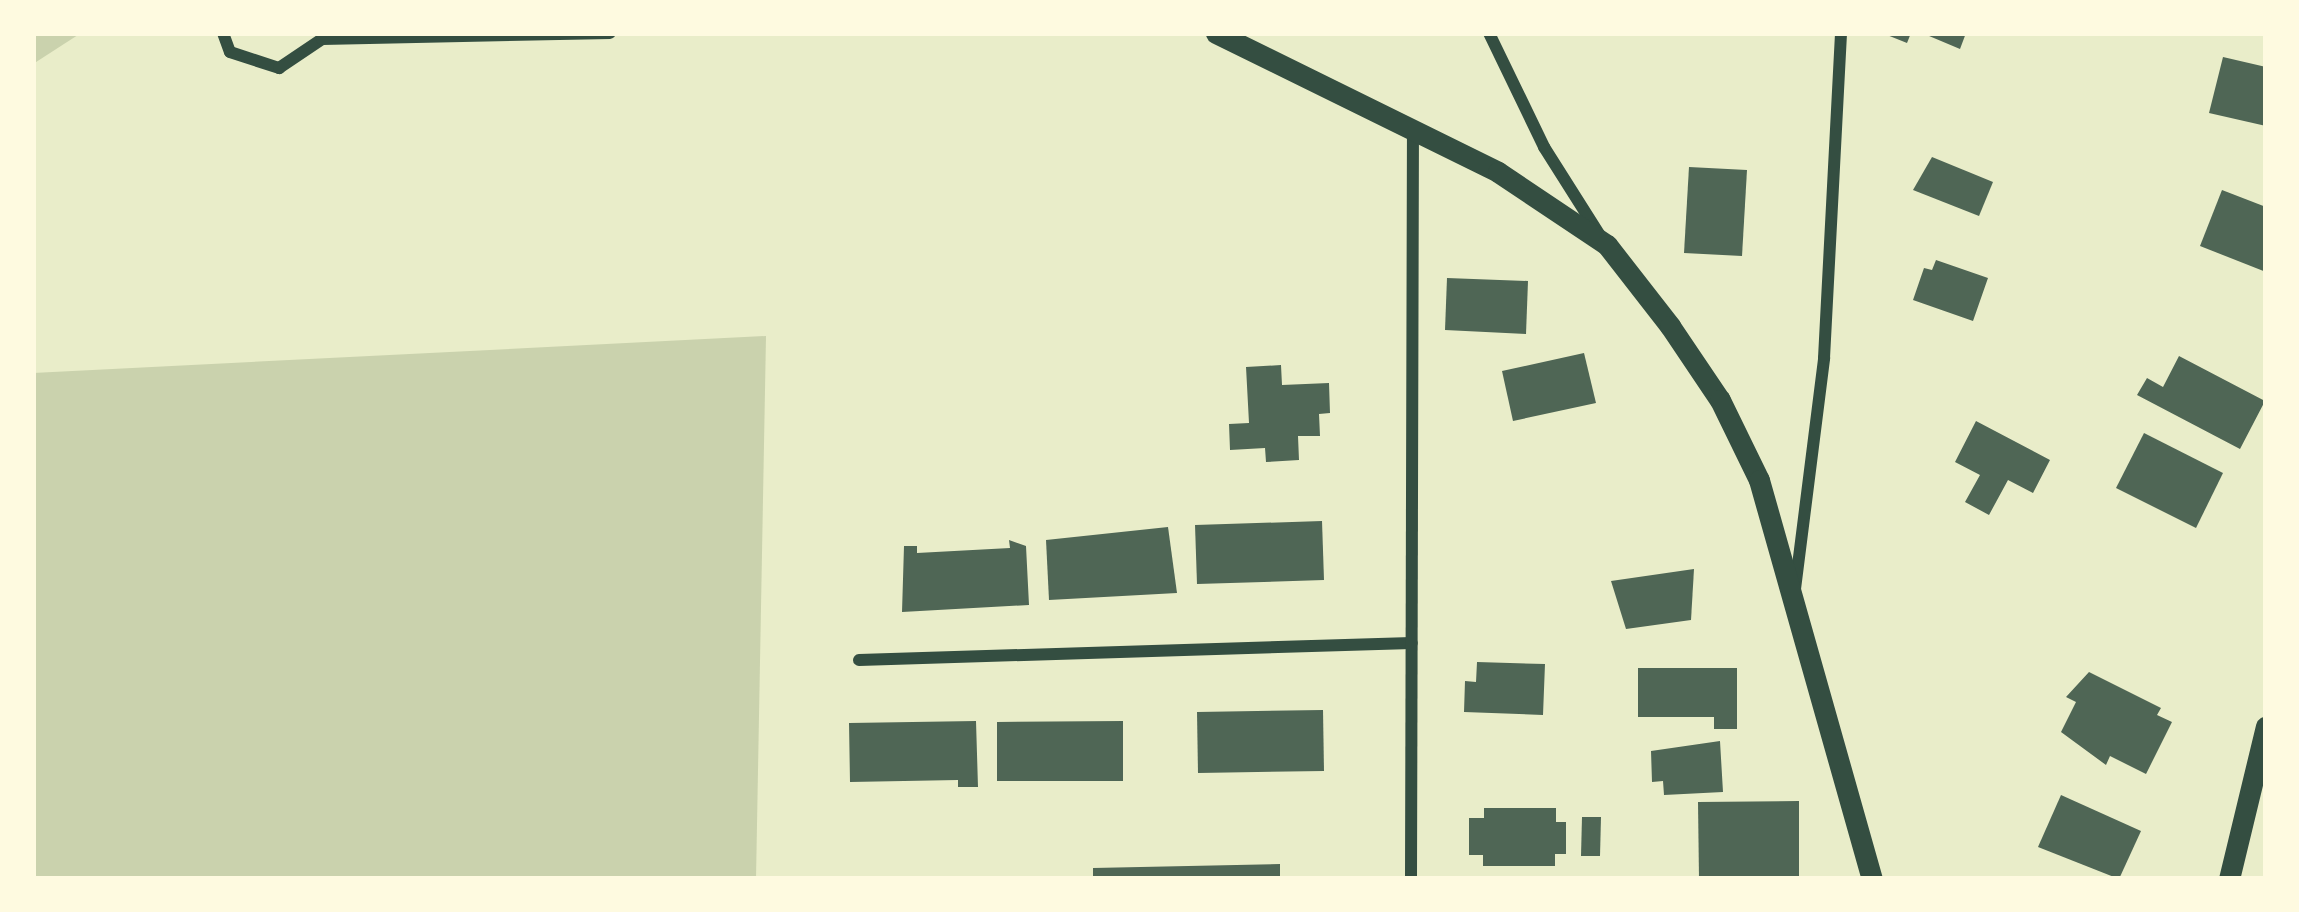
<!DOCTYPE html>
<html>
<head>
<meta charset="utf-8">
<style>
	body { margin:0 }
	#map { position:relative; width:2299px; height:912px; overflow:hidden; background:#e9edc9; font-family:"Space Grotesk",sans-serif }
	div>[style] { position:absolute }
	.green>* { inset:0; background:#cad2ad }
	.building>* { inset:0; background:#4f6655 }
	.minor>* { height:12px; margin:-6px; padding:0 6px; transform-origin:6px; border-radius:6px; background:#344e41 }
	.tertiary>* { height:21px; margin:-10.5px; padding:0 10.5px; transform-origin:10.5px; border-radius:10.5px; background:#344e41 }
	span { translate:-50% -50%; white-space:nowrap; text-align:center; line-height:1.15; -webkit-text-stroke:9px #fefae0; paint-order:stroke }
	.frame { position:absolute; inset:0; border:36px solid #fefae0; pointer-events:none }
</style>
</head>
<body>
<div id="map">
	<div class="green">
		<i style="clip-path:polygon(33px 33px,81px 33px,33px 64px)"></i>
		<i style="clip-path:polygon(766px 336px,756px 879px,33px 879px,33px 373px)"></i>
	</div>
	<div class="building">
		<i style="clip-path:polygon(1882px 33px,1911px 33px,1907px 43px)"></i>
		<i style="clip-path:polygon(1922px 33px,1966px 33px,1960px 49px)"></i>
		<i style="clip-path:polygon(2223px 57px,2266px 67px,2266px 126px,2209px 113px)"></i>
		<i style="clip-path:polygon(1932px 157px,1993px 182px,1979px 216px,1913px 190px)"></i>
		<i style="clip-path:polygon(1689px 167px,1747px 170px,1742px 256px,1684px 253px)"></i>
		<i style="clip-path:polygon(2222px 190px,2266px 207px,2266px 272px,2200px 246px)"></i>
		<i style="clip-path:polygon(1936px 260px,1988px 278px,1973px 321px,1913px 300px,1924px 268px,1932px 270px)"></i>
		<i style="clip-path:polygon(1447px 278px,1528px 281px,1526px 334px,1445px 330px)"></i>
		<i style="clip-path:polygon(1584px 353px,1596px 403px,1513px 421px,1502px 371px)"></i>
		<i style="clip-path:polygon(2179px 356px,2265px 401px,2240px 449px,2137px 395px,2147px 378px,2163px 387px)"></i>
		<i style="clip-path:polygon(1281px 365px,1282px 385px,1329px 383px,1330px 413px,1319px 414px,1320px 436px,1298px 436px,1299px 460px,1266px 462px,1265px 448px,1230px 450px,1229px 424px,1249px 423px,1246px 367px)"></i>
		<i style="clip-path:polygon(1976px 421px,2050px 460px,2033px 493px,2008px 480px,1989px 515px,1965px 502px,1980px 475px,1955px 462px)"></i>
		<i style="clip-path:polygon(2144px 433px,2223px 473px,2196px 528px,2116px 488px)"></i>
		<i style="clip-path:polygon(1322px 521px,1324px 580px,1197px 584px,1195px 525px)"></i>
		<i style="clip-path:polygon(1168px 527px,1177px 593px,1049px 600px,1046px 540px)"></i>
		<i style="clip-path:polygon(1009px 540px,1026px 546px,1029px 605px,902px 612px,904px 546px,917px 546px,917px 553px,1010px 548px)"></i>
		<i style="clip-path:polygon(1694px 569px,1691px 620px,1626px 629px,1611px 581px)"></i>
		<i style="clip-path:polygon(1477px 662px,1545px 664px,1543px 715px,1464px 712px,1465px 681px,1476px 682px)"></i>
		<i style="clip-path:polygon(1638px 668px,1737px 668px,1737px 729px,1714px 729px,1714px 717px,1638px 717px)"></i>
		<i style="clip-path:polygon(2089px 672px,2161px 708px,2157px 715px,2172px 722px,2146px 774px,2110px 756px,2106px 765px,2061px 732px,2076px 702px,2066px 697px)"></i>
		<i style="clip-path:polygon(1323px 710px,1324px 771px,1198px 773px,1197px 712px)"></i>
		<i style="clip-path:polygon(976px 721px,978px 787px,958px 787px,958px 780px,850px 782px,849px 723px)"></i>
		<i style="clip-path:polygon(1123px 721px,1123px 781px,997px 781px,997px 722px)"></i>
		<i style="clip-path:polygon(1720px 741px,1723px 792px,1664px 795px,1663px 781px,1652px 782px,1651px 751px)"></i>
		<i style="clip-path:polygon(2061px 795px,2141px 831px,2119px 879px,2038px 847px)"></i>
		<i style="clip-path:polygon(1799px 801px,1799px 879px,1699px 879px,1698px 802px)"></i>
		<i style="clip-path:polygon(1484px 808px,1556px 808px,1556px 822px,1566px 822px,1566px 854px,1555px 854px,1555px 866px,1483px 866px,1483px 855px,1469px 855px,1469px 818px,1484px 818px)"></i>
		<i style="clip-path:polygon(1582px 817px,1601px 817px,1600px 856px,1581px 856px)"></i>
		<i style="clip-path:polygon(1280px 864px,1280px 879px,1093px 879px,1093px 868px)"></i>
	</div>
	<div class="minor">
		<i style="left:223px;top:33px;width:20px;rotate:70deg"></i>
		<i style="left:230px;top:52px;width:52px;rotate:18.1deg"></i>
		<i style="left:279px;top:68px;width:52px;rotate:-34deg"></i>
		<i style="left:322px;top:39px;width:288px;rotate:-1.2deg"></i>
		<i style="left:1489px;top:33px;width:127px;rotate:64.2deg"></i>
		<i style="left:1544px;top:147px;width:103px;rotate:57.7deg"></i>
		<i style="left:1795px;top:589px;width:233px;rotate:-82.8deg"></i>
		<i style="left:1824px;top:358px;width:325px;rotate:-87deg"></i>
		<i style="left:859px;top:660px;width:553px;rotate:-1.76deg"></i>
		<i style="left:1411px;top:879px;width:749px;rotate:-89.85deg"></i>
	</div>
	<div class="tertiary">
		<i style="left:1216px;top:33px;width:314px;rotate:26.2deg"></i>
		<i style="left:1498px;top:172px;width:131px;rotate:33.8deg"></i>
		<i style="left:1607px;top:245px;width:103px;rotate:52.1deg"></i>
		<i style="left:1670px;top:326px;width:89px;rotate:56deg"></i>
		<i style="left:1720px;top:400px;width:89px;rotate:64deg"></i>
		<i style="left:1759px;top:480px;width:415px;rotate:74.2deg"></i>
		<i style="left:2229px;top:879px;width:157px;rotate:-76.4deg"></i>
	</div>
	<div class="frame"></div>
</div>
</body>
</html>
